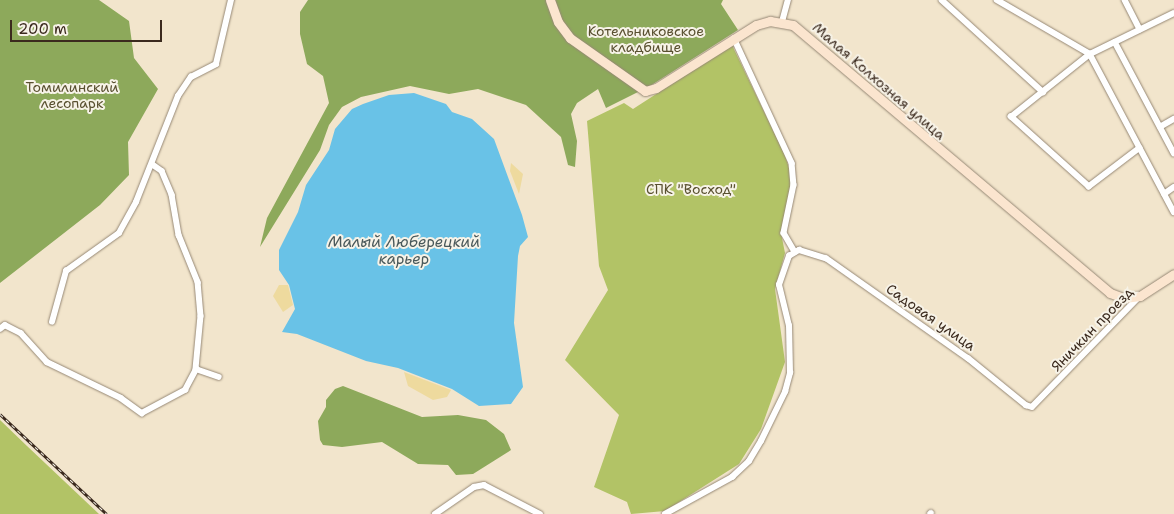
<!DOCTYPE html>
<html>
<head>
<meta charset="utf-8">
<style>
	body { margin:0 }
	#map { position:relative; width:1174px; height:514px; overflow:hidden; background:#f2e5cc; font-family:"Shantell Sans",sans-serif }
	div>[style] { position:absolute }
	.green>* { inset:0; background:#b2c366 }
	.forest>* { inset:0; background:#8da95b }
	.sand>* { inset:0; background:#eeda9e }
	.water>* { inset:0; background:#69c2e7 }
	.roads { filter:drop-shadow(0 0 1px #968875) drop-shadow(0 0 1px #968875) }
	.street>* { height:5.5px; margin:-2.75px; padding:0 2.75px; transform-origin:2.75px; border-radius:2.75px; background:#fff }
	.secondary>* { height:9px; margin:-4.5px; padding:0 4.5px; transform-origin:4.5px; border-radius:4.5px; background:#fbe5cf }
	.rail>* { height:3px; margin-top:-1.5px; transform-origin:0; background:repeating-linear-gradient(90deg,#f7f3e8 0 4px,#3b2a1e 0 8px); box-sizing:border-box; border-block:1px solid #3b2a1e }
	span { translate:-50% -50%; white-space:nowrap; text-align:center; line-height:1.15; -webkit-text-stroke:4px #f7f3e8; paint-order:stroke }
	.park-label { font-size:14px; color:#595030 }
	.street-label { font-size:14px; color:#3b2a1e }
	.water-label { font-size:15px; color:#49585a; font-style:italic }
	.scale { position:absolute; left:10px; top:20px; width:152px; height:22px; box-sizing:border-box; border:2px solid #3b2a1e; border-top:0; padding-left:6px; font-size:15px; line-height:18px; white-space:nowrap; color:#3b2a1e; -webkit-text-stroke:4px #f7f3e8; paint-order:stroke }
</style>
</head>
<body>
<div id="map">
	<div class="green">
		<i style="clip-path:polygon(732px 45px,785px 155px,792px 178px,781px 233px,785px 253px,775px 289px,785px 362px,761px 429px,739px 464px,665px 511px,631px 514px,627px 502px,594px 487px,619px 415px,565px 360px,608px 290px,599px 266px,587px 121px,624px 103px,633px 109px)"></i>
		<i style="clip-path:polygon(0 420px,27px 446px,99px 514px,0 514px)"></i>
	</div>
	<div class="forest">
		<i style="clip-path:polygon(0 0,99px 0,129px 21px,134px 58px,158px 89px,128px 142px,129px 175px,100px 205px,0 283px)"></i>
		<i style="clip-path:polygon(308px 0,723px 0,721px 4px,738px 30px,650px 86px,606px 108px,598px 89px,577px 103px,571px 114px,577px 141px,575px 167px,568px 165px,561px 137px,526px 105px,478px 89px,449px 94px,410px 86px,361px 97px,342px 107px,329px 125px,320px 150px,260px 247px,267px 218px,329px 103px,323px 76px,307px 64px,300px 34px,300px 12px)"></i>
		<i style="clip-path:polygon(343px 386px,422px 417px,458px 415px,486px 420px,504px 434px,511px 450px,473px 474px,456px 475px,448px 465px,418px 464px,382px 442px,342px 447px,323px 445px,320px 440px,318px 421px,326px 407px,326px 400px,335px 389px)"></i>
	</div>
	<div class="sand">
		<i style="clip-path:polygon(511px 163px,523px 174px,519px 194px,510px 171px)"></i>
		<i style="clip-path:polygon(279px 285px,288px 285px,293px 305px,283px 312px,273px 296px)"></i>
		<i style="clip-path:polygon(404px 372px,451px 390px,447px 397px,433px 400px,408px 386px)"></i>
	</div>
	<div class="water">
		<i style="clip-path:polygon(414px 93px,446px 104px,452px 112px,472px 119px,494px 139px,522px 215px,528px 237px,520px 246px,518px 256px,514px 323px,523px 387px,511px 404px,479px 406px,452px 389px,398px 368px,366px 361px,297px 334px,282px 332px,295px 309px,289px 285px,279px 270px,279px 250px,298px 212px,306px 185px,329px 150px,335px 129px,352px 109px,363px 104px,389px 95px)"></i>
	</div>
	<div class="roads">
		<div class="street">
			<i style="left:942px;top:0;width:137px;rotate:42.3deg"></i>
			<i style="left:997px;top:0;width:108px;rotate:30.1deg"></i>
			<i style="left:1090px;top:54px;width:179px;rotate:62deg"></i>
			<i style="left:1125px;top:0;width:33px;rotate:63deg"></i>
			<i style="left:782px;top:22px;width:23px;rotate:-75deg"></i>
			<i style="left:734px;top:38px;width:138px;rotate:65.1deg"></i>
			<i style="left:792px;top:163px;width:22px;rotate:85deg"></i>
			<i style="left:794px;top:185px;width:49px;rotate:101.8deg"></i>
			<i style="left:784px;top:233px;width:22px;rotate:60deg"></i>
			<i style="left:1115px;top:42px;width:126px;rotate:62deg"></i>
			<i style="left:1160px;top:127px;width:16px;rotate:-30deg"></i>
			<i style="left:1140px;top:148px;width:64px;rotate:142.6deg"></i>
			<i style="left:1089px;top:187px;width:105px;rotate:-138.1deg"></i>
			<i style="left:1011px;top:117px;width:101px;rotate:-38.6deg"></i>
			<i style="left:1090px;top:54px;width:93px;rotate:-26deg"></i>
			<i style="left:152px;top:164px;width:12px;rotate:35deg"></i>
			<i style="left:162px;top:171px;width:26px;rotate:67deg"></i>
			<i style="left:172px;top:195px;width:41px;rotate:80.1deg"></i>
			<i style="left:179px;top:235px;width:51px;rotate:68deg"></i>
			<i style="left:198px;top:282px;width:34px;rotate:85deg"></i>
			<i style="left:201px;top:316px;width:53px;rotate:95.4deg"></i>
			<i style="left:1164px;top:194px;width:12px;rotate:-35deg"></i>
			<i style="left:52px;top:322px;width:53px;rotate:-74.6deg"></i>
			<i style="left:66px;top:271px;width:65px;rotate:-35.6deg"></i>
			<i style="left:119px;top:233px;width:35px;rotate:-61deg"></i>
			<i style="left:136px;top:202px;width:114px;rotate:-68.4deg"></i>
			<i style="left:178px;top:96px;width:23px;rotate:-56deg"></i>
			<i style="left:191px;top:77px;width:28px;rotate:-27deg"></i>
			<i style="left:216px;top:64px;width:66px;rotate:-76.8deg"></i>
			<i style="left:0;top:329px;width:6px;rotate:-39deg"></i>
			<i style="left:5px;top:325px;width:18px;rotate:27deg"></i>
			<i style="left:21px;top:333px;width:39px;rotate:48deg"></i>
			<i style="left:47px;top:362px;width:82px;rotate:25.9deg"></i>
			<i style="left:121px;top:398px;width:26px;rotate:36deg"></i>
			<i style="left:142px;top:413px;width:49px;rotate:-28.1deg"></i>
			<i style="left:185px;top:390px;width:24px;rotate:-62deg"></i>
			<i style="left:196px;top:369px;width:24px;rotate:19deg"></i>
			<i style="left:435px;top:514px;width:47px;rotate:-34.7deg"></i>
			<i style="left:474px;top:487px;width:10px;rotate:-11deg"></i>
			<i style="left:484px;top:485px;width:63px;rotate:27.4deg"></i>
			<i style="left:665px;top:514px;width:77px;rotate:-28.9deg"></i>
			<i style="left:732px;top:477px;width:23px;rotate:-43deg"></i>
			<i style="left:749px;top:461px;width:23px;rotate:-59deg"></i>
			<i style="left:761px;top:441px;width:55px;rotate:-63.9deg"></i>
			<i style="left:785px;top:392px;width:20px;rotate:-75deg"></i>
			<i style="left:790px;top:373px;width:47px;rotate:-91.2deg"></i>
			<i style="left:789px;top:326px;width:42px;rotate:-103.7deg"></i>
			<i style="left:779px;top:285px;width:31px;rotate:-71deg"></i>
			<i style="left:789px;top:256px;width:12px;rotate:-31deg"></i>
			<i style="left:799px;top:250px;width:28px;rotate:17deg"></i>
			<i style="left:826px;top:258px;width:174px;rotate:35.2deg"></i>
			<i style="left:968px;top:358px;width:75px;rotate:39deg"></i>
			<i style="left:1026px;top:405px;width:6px;rotate:18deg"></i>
			<i style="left:1032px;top:407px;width:155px;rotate:-45.8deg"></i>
			<i style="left:930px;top:514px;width:1px;rotate:-45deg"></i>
		</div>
		<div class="secondary">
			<i style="left:550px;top:0;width:23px;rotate:70deg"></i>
			<i style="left:558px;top:22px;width:20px;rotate:53deg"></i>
			<i style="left:570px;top:38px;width:92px;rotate:35.2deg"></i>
			<i style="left:645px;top:91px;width:11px;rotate:-15deg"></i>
			<i style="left:656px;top:88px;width:118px;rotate:-32.2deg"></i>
			<i style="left:756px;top:25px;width:15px;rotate:-16deg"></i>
			<i style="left:770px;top:21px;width:23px;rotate:10deg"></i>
			<i style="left:793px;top:25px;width:415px;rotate:40.2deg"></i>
			<i style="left:1110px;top:293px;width:15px;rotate:20deg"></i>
			<i style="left:1124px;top:298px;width:16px;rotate:-7deg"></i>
			<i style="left:1140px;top:296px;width:40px;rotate:-32.9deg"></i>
		</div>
	</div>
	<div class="rail">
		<i style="left:0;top:414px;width:146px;rotate:43.1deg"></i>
	</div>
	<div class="park-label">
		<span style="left:646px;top:39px">Котельниковское<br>кладбище</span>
		<span style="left:72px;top:95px">Томилинский<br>лесопарк</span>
		<span style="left:691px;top:189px">СПК "Восход"</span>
	</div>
	<div class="street-label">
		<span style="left:879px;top:81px;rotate:41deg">Малая Колхозная улица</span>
		<span style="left:931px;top:317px;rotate:35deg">Садовая улица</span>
		<span style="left:1092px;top:329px;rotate:-46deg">Яничкин проезд</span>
	</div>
	<div class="water-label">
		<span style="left:404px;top:251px">Малый Люберецкий<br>карьер</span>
	</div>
	<div class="scale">200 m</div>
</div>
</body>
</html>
